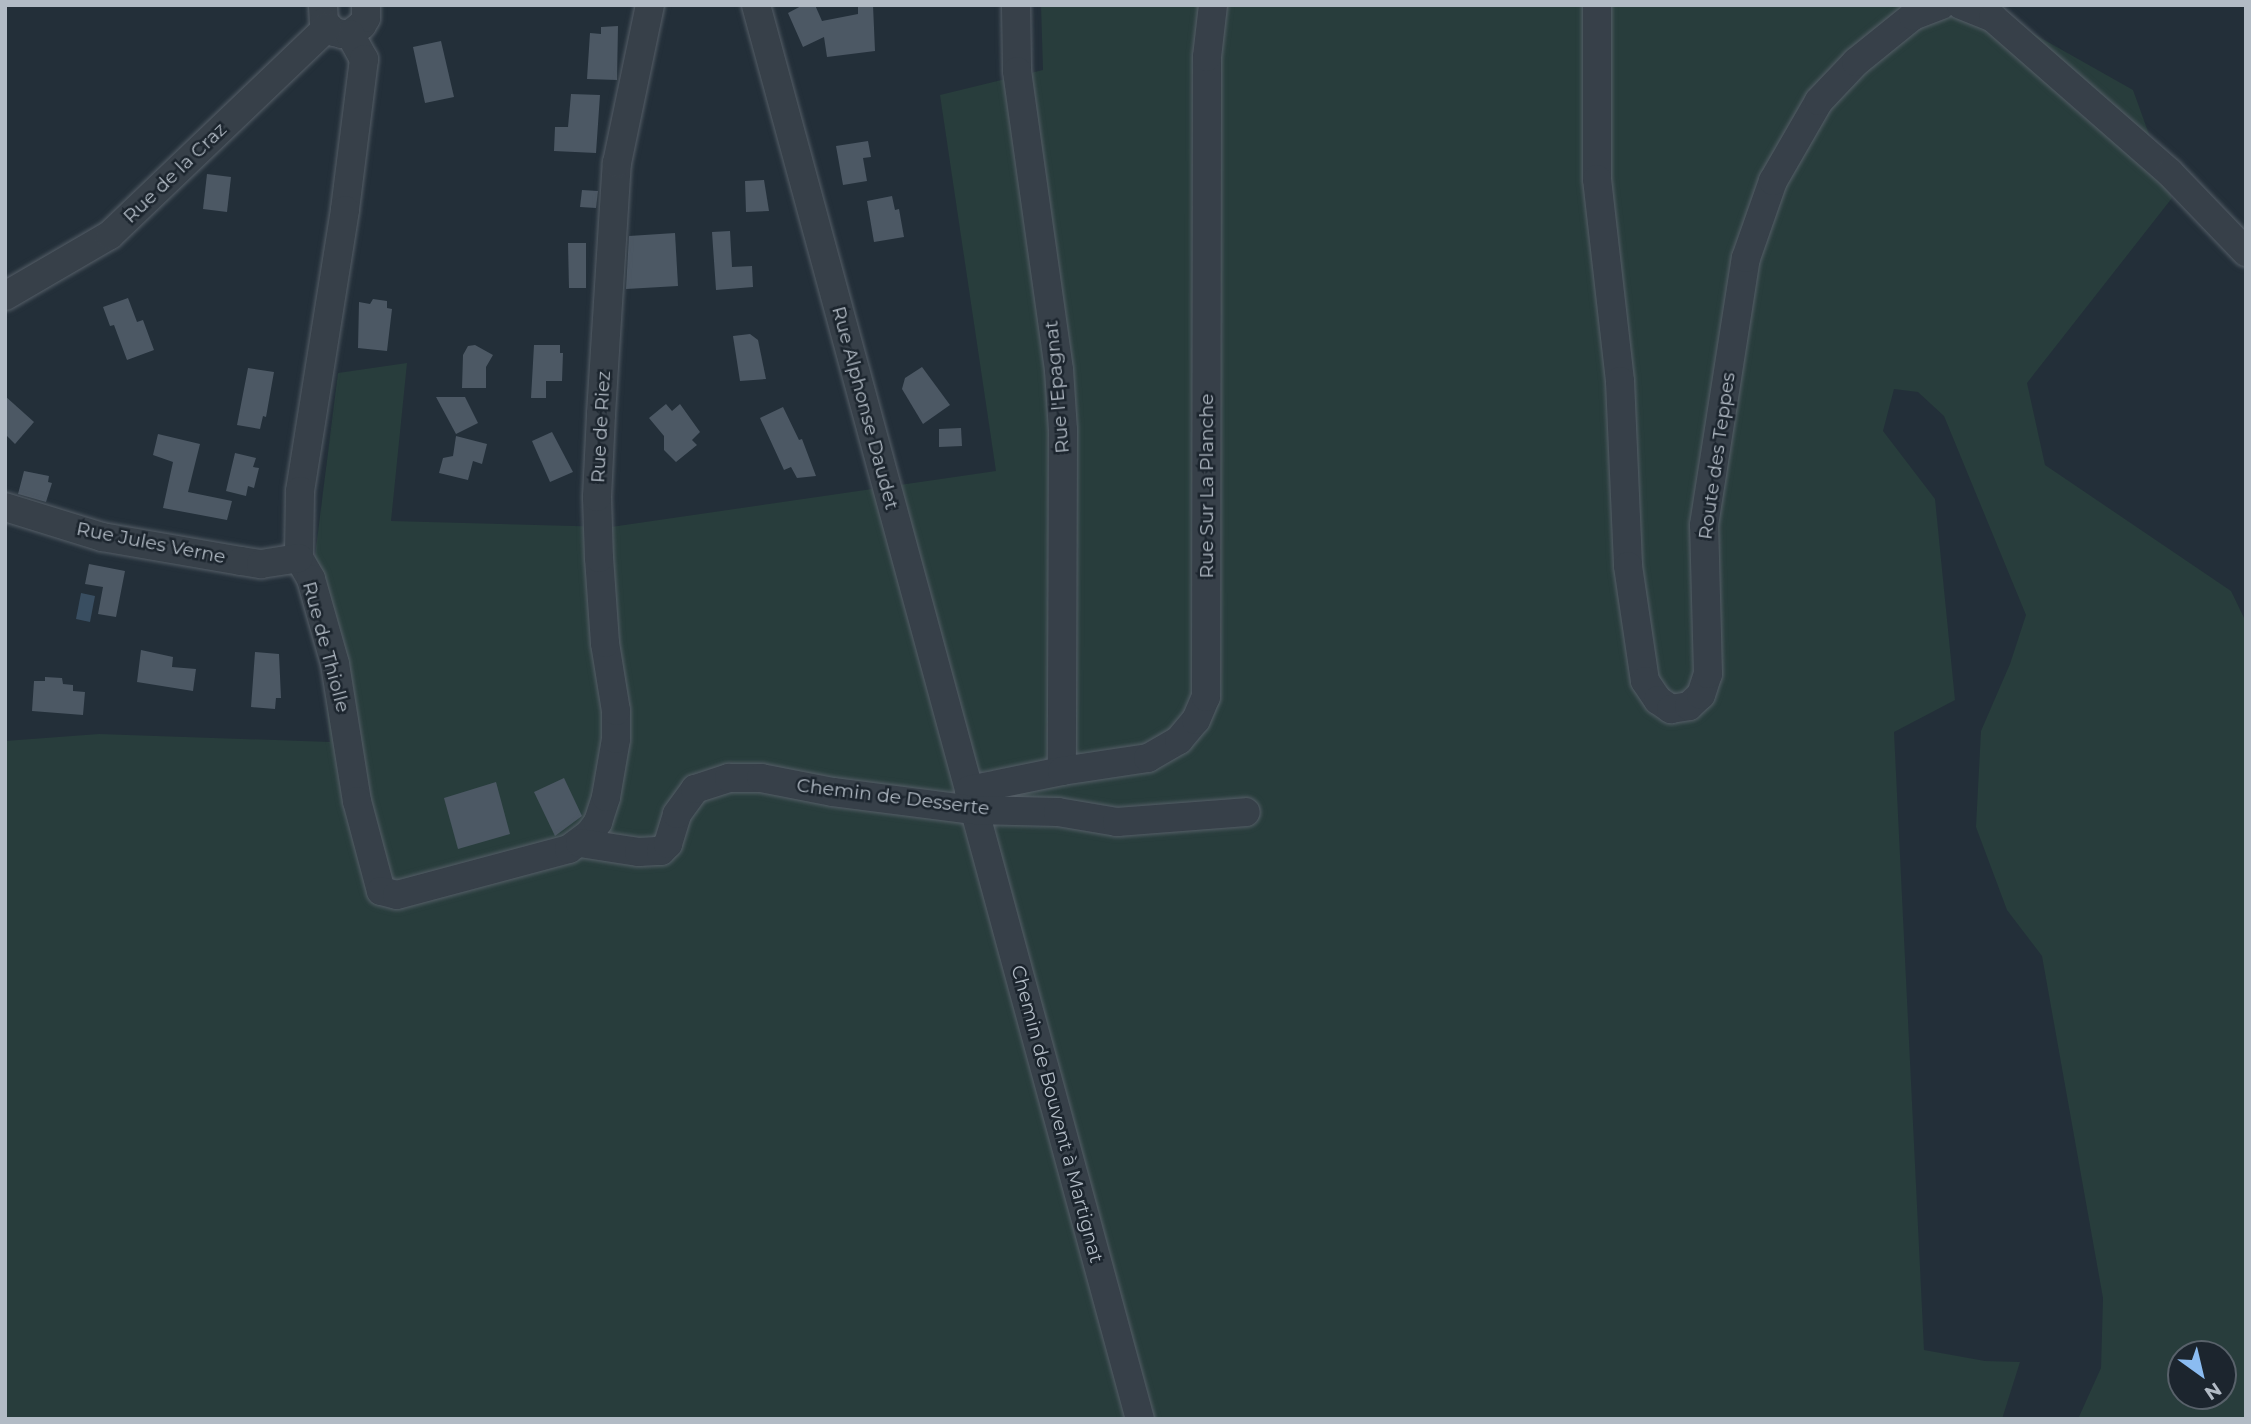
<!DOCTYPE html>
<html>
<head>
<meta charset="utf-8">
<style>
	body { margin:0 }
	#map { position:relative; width:2251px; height:1424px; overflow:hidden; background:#232f39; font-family:Montserrat,sans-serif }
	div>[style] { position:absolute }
	.green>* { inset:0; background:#283d3c }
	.water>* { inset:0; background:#394e61 }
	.building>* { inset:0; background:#4c5864 }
	.roads { filter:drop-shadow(0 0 2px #555e67) drop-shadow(0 0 2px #555e67) }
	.minor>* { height:28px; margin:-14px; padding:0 14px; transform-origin:14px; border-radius:14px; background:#374049 }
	span { translate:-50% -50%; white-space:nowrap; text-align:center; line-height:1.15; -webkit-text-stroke:5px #1c252e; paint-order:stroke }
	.street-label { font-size:19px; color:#b2bbc5 }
	.frame { position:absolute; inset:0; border:7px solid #b2bbc5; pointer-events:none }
	.north { position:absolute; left:2167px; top:1340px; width:70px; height:70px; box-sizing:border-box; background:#1c252e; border:2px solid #58616a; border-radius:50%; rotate:146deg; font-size:19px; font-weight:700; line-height:28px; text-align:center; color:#b2bbc5 }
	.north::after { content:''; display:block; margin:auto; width:24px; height:32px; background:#8bbcf1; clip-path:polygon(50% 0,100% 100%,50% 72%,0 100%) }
</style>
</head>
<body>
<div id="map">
	<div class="green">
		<i style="clip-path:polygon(evenodd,1041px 5px,1990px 5px,1991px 10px,2133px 90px,2172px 198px,2027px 383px,2045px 465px,2231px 591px,2246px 622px,2246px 1419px,2078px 1419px,2101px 1368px,2103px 1298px,2042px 956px,2007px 910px,1976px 827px,1981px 731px,2010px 664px,2026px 615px,1944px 416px,1918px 392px,1894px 389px,1883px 431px,1935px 499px,1955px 700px,1894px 732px,1924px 1350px,1985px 1361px,2020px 1362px,2002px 1419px,5px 1419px,5px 741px,99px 734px,330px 742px,314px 564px,338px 373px,407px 363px,391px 521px,611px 527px,996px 471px,940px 95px,1043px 70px,1041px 5px,2181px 1354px,2223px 1354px,2223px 1396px,2181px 1396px,2181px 1354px)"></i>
	</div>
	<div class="water">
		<i style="clip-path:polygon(81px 593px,95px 596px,90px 622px,76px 619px)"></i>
	</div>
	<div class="building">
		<i style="clip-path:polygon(803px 5px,815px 5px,822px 21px,858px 14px,858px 5px,873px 5px,875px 51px,827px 57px,824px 37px,803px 47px,788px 13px)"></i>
		<i style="clip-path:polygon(618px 26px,617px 80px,587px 79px,590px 33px,601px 34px,601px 27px)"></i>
		<i style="clip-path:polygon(441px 41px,454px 97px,425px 103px,413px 47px)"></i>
		<i style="clip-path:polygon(571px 94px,600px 95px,596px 153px,554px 151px,555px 127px,568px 127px)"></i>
		<i style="clip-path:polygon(868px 141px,871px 157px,863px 158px,867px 181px,843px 185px,836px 146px)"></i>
		<i style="clip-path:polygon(207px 174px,231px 177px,227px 212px,203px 209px)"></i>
		<i style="clip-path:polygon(764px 180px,769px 211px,746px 212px,745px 181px)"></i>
		<i style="clip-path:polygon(582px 190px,598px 191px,596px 208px,580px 207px)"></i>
		<i style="clip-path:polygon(892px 196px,895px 210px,899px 209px,904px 237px,874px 242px,867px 201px)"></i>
		<i style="clip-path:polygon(730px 231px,732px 267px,752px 266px,753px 287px,716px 290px,712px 232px)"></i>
		<i style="clip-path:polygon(675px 233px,678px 286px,626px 289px,629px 236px)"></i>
		<i style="clip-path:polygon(568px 243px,586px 243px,586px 288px,569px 288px)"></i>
		<i style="clip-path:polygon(128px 298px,137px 322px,143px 320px,154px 350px,127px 360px,114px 325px,110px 326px,103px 307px)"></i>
		<i style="clip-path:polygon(373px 299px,387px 301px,387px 308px,392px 309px,387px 351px,358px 348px,359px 302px,370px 304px)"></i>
		<i style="clip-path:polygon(750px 334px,758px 340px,766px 379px,740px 381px,733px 336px)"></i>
		<i style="clip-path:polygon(475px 345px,493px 355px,486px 367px,486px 388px,462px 388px,463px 355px,468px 346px)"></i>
		<i style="clip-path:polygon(534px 345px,560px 345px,560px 353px,563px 353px,562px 381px,546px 381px,546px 398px,531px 398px)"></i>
		<i style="clip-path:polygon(922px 367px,950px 405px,923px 424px,902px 389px,905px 378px)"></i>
		<i style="clip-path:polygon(248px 368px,274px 372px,266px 417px,263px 416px,260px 429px,237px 425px)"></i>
		<i style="clip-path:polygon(5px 396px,34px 422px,15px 444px,5px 434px)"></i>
		<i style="clip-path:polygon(436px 397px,465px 397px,478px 423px,456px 434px)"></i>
		<i style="clip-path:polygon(666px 404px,672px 411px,680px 404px,700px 432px,692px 440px,697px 445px,676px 462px,664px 450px,664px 436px,649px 418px)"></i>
		<i style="clip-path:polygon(783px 407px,799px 440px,802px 439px,816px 476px,797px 478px,791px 467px,784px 470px,760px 418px)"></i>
		<i style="clip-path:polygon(961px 428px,962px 446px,939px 447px,939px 429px)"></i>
		<i style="clip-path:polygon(552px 432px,573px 472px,550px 482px,532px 441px)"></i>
		<i style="clip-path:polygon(158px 434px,200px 444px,188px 492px,232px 501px,227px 520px,163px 508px,173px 462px,153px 455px)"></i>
		<i style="clip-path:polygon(456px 436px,487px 444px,482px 464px,473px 461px,468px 480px,439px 473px,443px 458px,453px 456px)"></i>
		<i style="clip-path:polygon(235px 453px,256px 458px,253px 467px,259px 468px,254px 488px,248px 486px,246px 496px,226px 491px)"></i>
		<i style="clip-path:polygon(24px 471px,49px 476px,48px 482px,52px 483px,46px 502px,18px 494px)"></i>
		<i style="clip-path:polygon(89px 564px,125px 571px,116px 617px,98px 614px,103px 587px,85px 584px)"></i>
		<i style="clip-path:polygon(141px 650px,173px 657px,172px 667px,196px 669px,193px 691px,137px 682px)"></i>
		<i style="clip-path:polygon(255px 652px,279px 654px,281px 698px,276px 698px,275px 709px,251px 707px)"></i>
		<i style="clip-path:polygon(45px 677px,62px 678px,63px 684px,73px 685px,73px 691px,85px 692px,83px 715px,32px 711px,34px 681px,45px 681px)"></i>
		<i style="clip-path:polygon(564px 778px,582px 816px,555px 836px,534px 792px)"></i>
		<i style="clip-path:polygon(496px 782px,510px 834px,458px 849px,444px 798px)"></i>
	</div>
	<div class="roads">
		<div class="minor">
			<i style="left:323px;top:5px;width:17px;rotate:87deg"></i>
			<i style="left:324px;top:22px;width:14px;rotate:45deg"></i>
			<i style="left:334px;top:32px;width:8px;rotate:14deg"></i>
			<i style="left:342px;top:34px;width:8px"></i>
			<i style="left:350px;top:34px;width:15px;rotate:-37deg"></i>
			<i style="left:362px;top:25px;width:8px;rotate:-60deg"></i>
			<i style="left:366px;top:18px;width:13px;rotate:-90deg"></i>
			<i style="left:756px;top:5px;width:1465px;rotate:74.81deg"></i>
			<i style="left:1016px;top:5px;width:66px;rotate:89.1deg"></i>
			<i style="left:1017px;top:71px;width:302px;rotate:82deg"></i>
			<i style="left:1059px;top:370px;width:60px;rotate:86.2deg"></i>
			<i style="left:1063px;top:430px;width:341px;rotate:90.2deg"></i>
			<i style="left:1597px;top:5px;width:174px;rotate:90deg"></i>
			<i style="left:1597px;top:179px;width:203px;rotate:83.5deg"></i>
			<i style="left:1620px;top:381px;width:185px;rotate:87.5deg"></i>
			<i style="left:1628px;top:566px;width:116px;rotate:81.6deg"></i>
			<i style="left:1645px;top:681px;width:23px;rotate:56deg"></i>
			<i style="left:1658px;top:700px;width:16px;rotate:35deg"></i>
			<i style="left:1671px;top:709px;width:18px;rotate:-9deg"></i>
			<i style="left:1689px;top:706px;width:16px;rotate:-43deg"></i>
			<i style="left:1701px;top:695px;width:22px;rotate:-72deg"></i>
			<i style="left:1708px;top:674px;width:149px;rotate:-91.5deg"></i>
			<i style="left:1704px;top:525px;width:270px;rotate:-81.1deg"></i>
			<i style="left:1746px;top:258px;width:82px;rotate:-70.7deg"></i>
			<i style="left:1773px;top:181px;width:92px;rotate:-60.1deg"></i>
			<i style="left:1819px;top:101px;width:54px;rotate:-46.5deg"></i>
			<i style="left:1856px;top:62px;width:73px;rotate:-38.9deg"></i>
			<i style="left:1913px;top:16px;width:30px;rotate:-21deg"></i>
			<i style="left:1961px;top:5px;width:35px;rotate:22deg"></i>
			<i style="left:1993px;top:18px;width:235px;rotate:41.2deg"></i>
			<i style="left:2170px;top:173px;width:110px;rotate:46.1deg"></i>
			<i style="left:350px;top:34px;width:29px;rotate:61deg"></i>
			<i style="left:364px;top:59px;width:152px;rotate:97.2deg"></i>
			<i style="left:345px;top:210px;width:285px;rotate:99.1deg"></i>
			<i style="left:300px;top:491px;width:67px;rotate:90.9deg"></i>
			<i style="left:299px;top:558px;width:24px;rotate:60deg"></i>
			<i style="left:311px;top:579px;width:88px;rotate:74.2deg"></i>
			<i style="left:335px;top:664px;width:139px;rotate:80.9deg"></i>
			<i style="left:357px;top:801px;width:93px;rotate:75.1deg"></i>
			<i style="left:381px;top:891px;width:16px;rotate:14deg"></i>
			<i style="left:397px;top:895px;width:178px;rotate:-15deg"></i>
			<i style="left:569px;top:849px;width:26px;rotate:-37deg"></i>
			<i style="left:590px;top:833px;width:14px;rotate:-54deg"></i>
			<i style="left:598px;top:822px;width:26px;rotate:-72deg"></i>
			<i style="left:606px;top:797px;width:59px;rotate:-80.2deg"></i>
			<i style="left:616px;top:739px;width:28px;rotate:-90deg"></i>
			<i style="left:616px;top:711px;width:69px;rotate:-99.2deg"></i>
			<i style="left:605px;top:643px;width:85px;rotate:-94deg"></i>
			<i style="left:599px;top:558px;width:61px;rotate:-91.9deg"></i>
			<i style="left:597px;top:497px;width:83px;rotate:-87.2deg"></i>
			<i style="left:601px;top:414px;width:252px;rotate:-86.4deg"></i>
			<i style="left:617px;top:163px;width:161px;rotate:-78.2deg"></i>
			<i style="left:5px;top:296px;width:121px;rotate:-30.2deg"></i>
			<i style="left:110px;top:235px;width:301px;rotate:-43.7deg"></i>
			<i style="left:5px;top:507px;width:102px;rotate:17.2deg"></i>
			<i style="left:102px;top:537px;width:141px;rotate:9.8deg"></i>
			<i style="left:241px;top:561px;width:20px;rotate:9deg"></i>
			<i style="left:261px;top:564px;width:38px;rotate:-9deg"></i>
			<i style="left:969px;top:790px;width:95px;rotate:-11.5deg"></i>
			<i style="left:1062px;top:771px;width:87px;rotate:-8.6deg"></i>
			<i style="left:1148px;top:758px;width:36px;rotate:-30deg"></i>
			<i style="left:1179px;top:740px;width:26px;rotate:-50deg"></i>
			<i style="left:1196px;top:720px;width:25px;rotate:-67deg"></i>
			<i style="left:1206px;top:697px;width:640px;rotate:-89.91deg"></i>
			<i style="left:1207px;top:57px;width:52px;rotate:-83.4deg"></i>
			<i style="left:580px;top:843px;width:60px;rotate:8.7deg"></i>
			<i style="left:639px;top:852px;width:22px;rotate:-3deg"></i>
			<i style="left:661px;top:851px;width:10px;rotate:-45deg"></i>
			<i style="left:668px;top:844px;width:31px;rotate:-73deg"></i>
			<i style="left:677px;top:814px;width:31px;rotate:-54deg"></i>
			<i style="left:695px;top:789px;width:36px;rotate:-18deg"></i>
			<i style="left:729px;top:778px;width:32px"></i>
			<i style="left:761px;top:778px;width:73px;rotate:11deg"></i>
			<i style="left:833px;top:792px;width:142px;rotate:7.3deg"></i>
			<i style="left:974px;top:810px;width:84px;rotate:1.4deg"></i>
			<i style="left:1058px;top:812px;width:60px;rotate:9.6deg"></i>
			<i style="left:1117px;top:822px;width:129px;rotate:-4.4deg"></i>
		</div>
	</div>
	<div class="street-label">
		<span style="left:175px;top:173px;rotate:-44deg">Rue de la Craz</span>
		<span style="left:1057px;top:387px;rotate:-95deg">Rue l'Epagnat</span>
		<span style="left:865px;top:408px;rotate:75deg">Rue Alphonse Daudet</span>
		<span style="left:601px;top:427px;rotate:-87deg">Rue de Riez</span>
		<span style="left:1717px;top:456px;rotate:-82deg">Route des Teppes</span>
		<span style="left:1207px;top:486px;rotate:-90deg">Rue Sur La Planche</span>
		<span style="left:151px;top:543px;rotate:11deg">Rue Jules Verne</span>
		<span style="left:326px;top:647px;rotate:75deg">Rue de Thiolle</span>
		<span style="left:893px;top:797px;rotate:7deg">Chemin de Desserte</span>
		<span style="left:1057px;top:1114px;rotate:75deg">Chemin de Bouvent à Martignat</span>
	</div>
	<div class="frame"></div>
	<div class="north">N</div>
</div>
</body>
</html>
